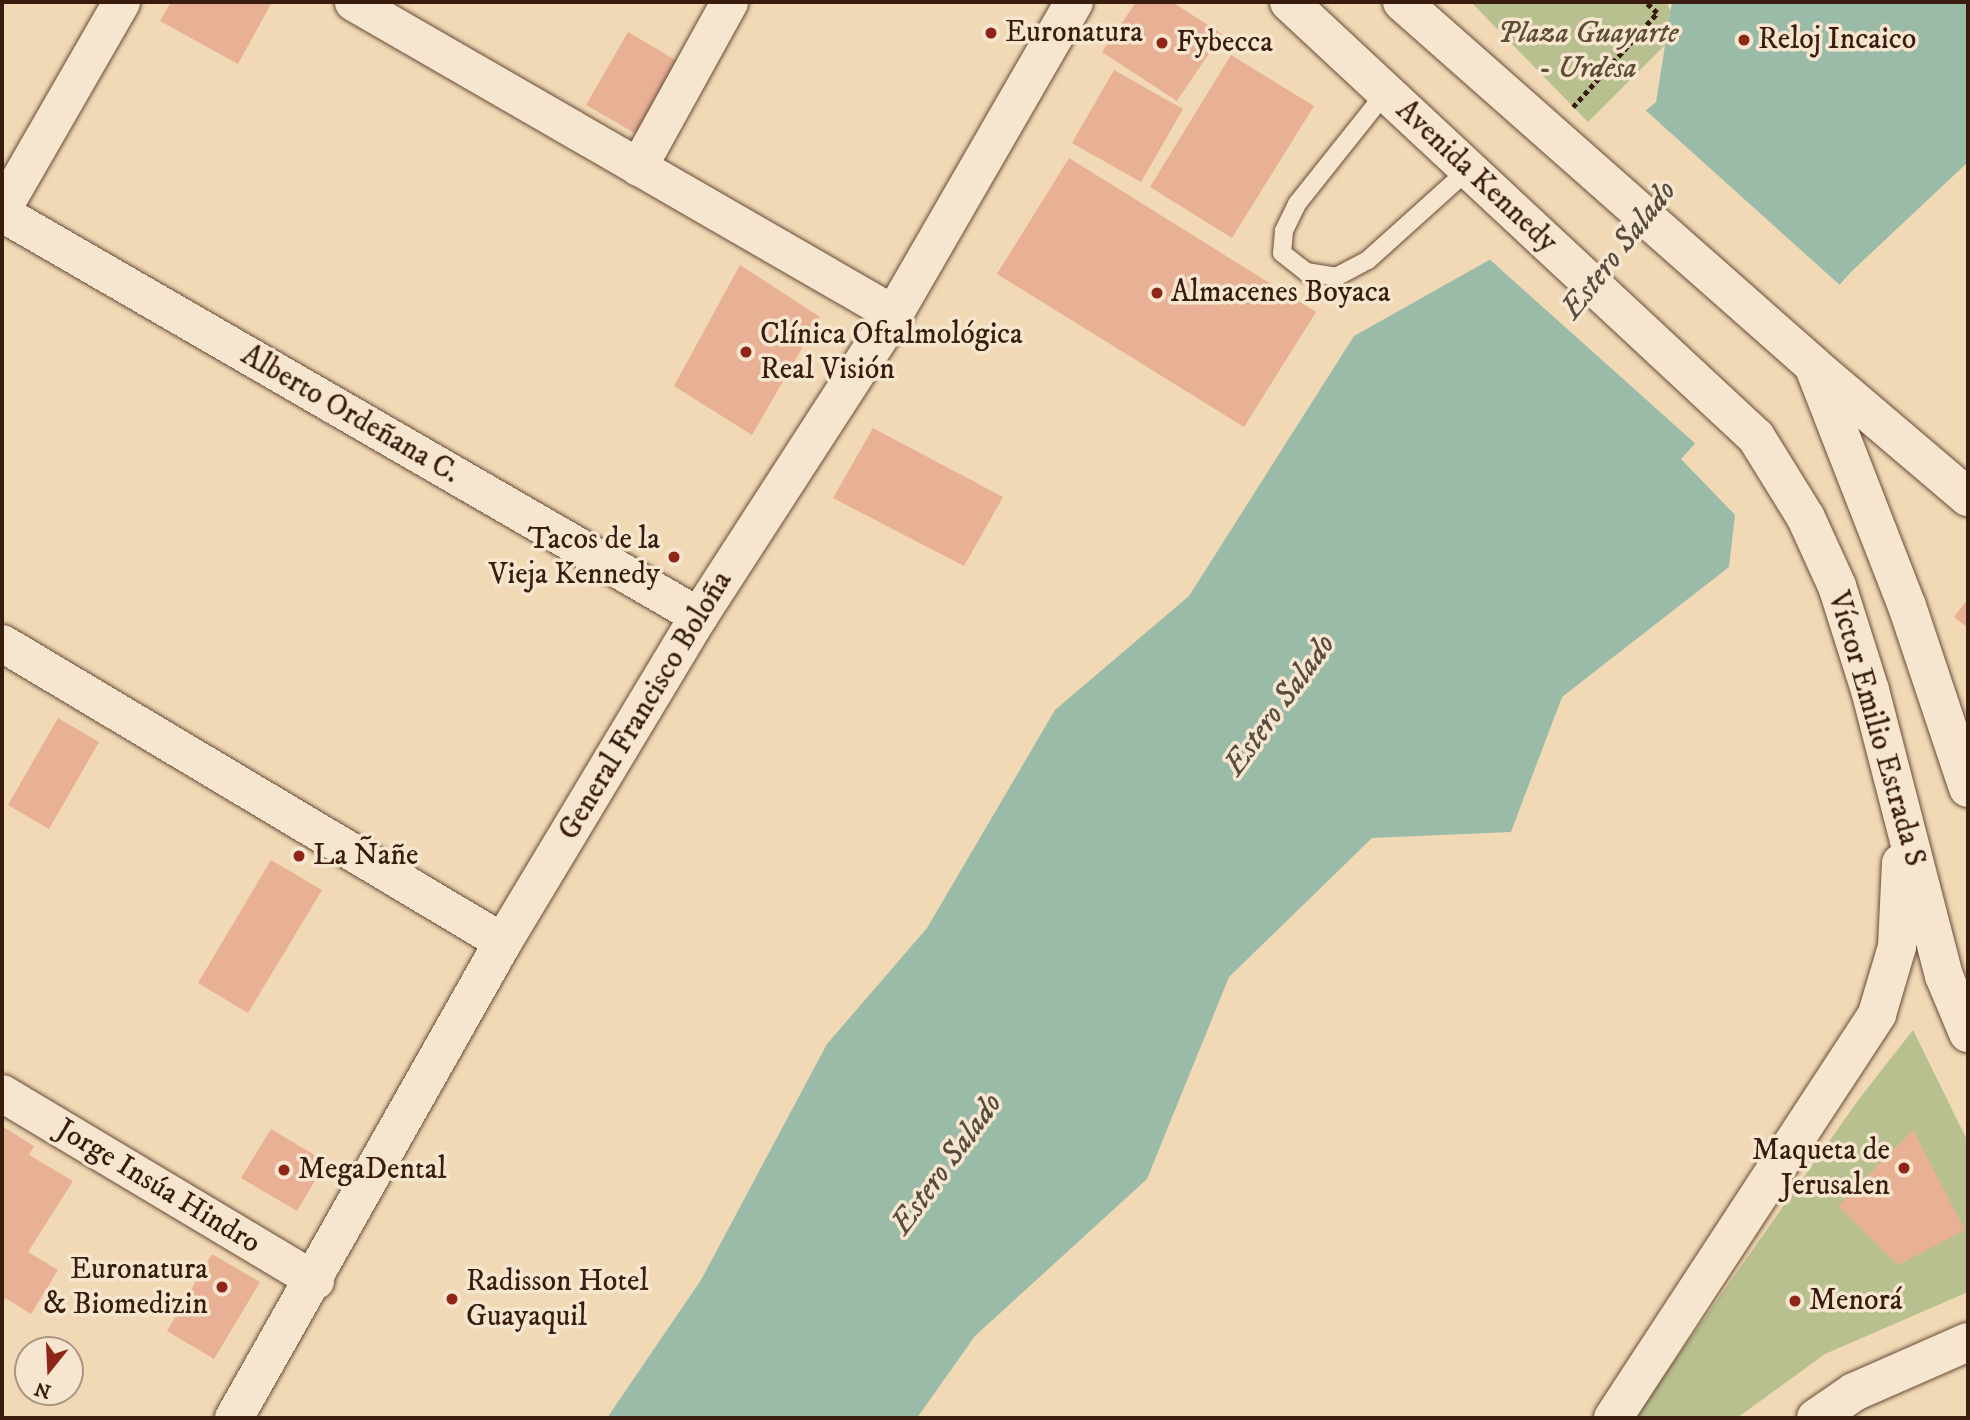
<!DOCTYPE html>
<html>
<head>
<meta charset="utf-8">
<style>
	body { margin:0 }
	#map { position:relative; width:1970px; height:1420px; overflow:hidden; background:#f1d9b5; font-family:"IM FELL DW Pica",serif }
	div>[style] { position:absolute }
	.green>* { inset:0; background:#b8c08f }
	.water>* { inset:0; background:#9bbba9 }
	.pier>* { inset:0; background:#f1d9b5 }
	.building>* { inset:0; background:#e8b095 }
	.path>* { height:4.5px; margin-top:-2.25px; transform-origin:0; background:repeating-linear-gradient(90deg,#3a1c0f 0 5px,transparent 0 8.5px) }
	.roads { filter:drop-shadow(0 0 2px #684b38) drop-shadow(0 0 2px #684b38) }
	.lane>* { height:18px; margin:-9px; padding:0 9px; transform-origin:9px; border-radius:9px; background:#f6e6cf }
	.street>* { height:37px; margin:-18.5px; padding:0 18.5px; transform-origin:18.5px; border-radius:18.5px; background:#f6e6cf }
	.secondary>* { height:38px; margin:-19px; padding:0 19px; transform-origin:19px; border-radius:19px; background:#f6e6cf }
	.dots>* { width:19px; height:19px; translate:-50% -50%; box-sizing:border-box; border:4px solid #f6e6cf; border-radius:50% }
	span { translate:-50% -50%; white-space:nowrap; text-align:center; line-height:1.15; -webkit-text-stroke:7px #f6e6cf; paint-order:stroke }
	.poi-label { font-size:30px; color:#3a1c0f }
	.left { translate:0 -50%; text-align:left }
	.right { translate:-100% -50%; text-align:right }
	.park-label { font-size:30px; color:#604d35; font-style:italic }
	.street-label { font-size:30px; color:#3a1c0f }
	.water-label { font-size:32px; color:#574c3d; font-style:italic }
	.frame { position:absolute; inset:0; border:4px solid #3a1c0f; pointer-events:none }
	.north { position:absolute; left:14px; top:1336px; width:70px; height:70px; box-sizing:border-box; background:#f6e6cf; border:2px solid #ab9582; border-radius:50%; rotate:198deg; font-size:19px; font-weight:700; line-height:28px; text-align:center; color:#3a1c0f }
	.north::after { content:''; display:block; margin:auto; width:24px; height:32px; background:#8f2418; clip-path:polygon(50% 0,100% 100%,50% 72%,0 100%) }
</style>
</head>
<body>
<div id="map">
	<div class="green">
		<i style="clip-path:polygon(1471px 2px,1666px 2px,1681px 29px,1588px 122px)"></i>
		<i style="clip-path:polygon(1913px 1030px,1968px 1142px,1968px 1292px,1825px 1354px,1737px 1418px,1634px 1418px,1859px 1099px)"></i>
	</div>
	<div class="water">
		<i style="clip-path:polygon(1672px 2px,1968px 2px,1968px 162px,1852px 271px,1681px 459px,1735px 515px,1729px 567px,1562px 697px,1511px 832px,1372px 838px,1229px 977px,1147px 1179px,975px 1336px,917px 1418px,607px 1418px,701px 1280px,827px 1044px,927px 928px,1055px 710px,1189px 596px,1354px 336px,1491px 259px,1606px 143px,1656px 102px)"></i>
	</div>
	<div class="pier">
		<i style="clip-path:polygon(1643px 108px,1842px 287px,1698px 446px,1487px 257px,1604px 140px)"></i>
	</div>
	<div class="building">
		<i style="clip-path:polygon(171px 2px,272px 2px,238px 64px,160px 21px)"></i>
		<i style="clip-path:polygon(1136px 2px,1172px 2px,1222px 34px,1177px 101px,1102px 52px)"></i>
		<i style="clip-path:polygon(628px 32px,679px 62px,638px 135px,586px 105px)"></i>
		<i style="clip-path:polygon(1231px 55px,1314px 106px,1232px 238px,1150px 187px)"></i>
		<i style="clip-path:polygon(1114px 70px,1183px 109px,1141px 182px,1072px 143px)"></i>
		<i style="clip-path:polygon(1069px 158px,1316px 312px,1244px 427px,997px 274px)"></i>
		<i style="clip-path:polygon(740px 265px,820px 317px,752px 435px,674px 386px)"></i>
		<i style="clip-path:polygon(873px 428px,1003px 497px,964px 566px,833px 498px)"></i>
		<i style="clip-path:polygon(1968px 599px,1968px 628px,1954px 617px)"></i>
		<i style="clip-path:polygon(58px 718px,99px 742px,49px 829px,8px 805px)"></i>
		<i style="clip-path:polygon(271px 860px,322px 890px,248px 1013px,198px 983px)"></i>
		<i style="clip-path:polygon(2px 1126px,34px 1146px,29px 1155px,73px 1181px,28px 1252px,58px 1270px,31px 1314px,5px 1298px,2px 1304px)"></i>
		<i style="clip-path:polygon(271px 1129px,326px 1162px,297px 1211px,241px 1178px)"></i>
		<i style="clip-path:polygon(1913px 1130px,1965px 1230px,1898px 1265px,1838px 1206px)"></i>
		<i style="clip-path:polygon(212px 1254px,260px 1282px,214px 1359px,167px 1331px)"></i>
	</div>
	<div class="path">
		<i style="left:1573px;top:107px;width:126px;rotate:-48.2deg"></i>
		<i style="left:1657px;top:13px;width:16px;rotate:-137deg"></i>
	</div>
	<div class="roads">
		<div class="lane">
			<i style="left:1386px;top:92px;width:143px;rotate:128.5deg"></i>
			<i style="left:1297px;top:204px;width:30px;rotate:116deg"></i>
			<i style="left:1284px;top:231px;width:22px;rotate:95deg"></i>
			<i style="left:1282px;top:253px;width:31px;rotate:38deg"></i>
			<i style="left:1306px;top:272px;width:30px;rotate:9deg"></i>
			<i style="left:1336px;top:277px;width:36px;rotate:-28deg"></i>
			<i style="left:1368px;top:260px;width:135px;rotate:-42deg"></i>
		</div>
		<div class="street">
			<i style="left:353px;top:2px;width:625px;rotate:29.97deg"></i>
			<i style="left:638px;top:167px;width:188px;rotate:-61.1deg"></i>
			<i style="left:2px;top:209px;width:239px;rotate:-60.1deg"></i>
			<i style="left:2px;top:213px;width:805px;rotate:30.04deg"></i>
			<i style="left:2px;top:643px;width:583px;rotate:30.83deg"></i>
			<i style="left:2px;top:1093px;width:365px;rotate:30.9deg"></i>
		</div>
		<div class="secondary">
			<i style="left:1289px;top:2px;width:638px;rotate:42.97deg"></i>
			<i style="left:1756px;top:437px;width:95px;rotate:58.3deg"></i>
			<i style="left:1806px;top:518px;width:75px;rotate:65.5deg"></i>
			<i style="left:1837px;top:586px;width:109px;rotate:72.4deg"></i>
			<i style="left:1870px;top:690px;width:295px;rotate:75.5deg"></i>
			<i style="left:1944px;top:976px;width:62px;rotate:67.2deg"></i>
			<i style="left:1402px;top:2px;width:548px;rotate:41.45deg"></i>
			<i style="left:1813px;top:365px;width:259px;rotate:68.7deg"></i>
			<i style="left:1907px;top:606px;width:192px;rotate:71.5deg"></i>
			<i style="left:1815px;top:367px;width:201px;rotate:40.4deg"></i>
			<i style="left:234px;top:1418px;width:547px;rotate:-60.53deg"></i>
			<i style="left:503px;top:942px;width:380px;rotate:-59deg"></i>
			<i style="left:699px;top:616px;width:359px;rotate:-57.1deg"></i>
			<i style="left:894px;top:314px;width:360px;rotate:-60deg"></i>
			<i style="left:1613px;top:1418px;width:483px;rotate:-56.8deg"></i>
			<i style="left:1877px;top:1014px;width:70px;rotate:-73.4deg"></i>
			<i style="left:1897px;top:947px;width:84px;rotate:-87.3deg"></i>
			<i style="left:1816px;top:1418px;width:46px;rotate:-34.4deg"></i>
			<i style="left:1854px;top:1392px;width:124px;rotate:-23.7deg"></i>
		</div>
	</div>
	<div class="dots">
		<i style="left:991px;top:33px;background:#8f2418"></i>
		<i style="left:1744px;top:40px;background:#8f2418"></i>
		<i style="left:1162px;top:43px;background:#8f2418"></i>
		<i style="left:1157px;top:293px;background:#8f2418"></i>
		<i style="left:746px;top:352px;background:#8f2418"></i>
		<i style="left:674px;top:557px;background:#8f2418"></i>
		<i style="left:299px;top:856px;background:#8f2418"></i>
		<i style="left:1904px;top:1168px;background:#8f2418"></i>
		<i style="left:284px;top:1170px;background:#8f2418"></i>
		<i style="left:222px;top:1287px;background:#8f2418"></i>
		<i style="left:452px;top:1299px;background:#8f2418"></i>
		<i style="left:1795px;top:1301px;background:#8f2418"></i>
	</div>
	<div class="poi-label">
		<span class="left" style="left:1005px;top:33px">Euronatura</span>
		<span class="left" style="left:1758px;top:40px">Reloj Incaico</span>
		<span class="left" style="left:1176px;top:43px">Fybecca</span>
		<span class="left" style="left:1171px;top:293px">Almacenes Boyaca</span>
		<span class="left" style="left:760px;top:352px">Clínica Oftalmológica<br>Real Visión</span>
		<span class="right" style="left:660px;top:557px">Tacos de la<br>Vieja Kennedy</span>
		<span class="left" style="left:313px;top:856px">La Ñañe</span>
		<span class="right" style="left:1890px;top:1168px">Maqueta de<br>Jerusalen</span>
		<span class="left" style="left:298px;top:1170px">MegaDental</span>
		<span class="right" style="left:208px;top:1287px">Euronatura<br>&amp; Biomedizin</span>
		<span class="left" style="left:466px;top:1299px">Radisson Hotel<br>Guayaquil</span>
		<span class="left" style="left:1809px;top:1301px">Menorá</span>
	</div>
	<div class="park-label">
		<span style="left:1588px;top:51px">Plaza Guayarte<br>- Urdesa</span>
	</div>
	<div class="street-label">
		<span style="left:1476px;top:177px;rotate:43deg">Avenida Kennedy</span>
		<span style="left:350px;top:415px;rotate:30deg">Alberto Ordeñana C.</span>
		<span style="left:646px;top:706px;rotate:-59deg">General Francisco Boloña</span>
		<span style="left:1876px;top:729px;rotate:74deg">Víctor Emilio Estrada S</span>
		<span style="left:158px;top:1187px;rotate:31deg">Jorge Insúa Hindro</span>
	</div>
	<div class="water-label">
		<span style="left:1619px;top:250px;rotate:-52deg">Estero Salado</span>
		<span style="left:1280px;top:705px;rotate:-54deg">Estero Salado</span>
		<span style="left:947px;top:1164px;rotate:-54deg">Estero Salado</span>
	</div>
	<div class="frame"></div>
	<div class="north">N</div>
</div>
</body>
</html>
